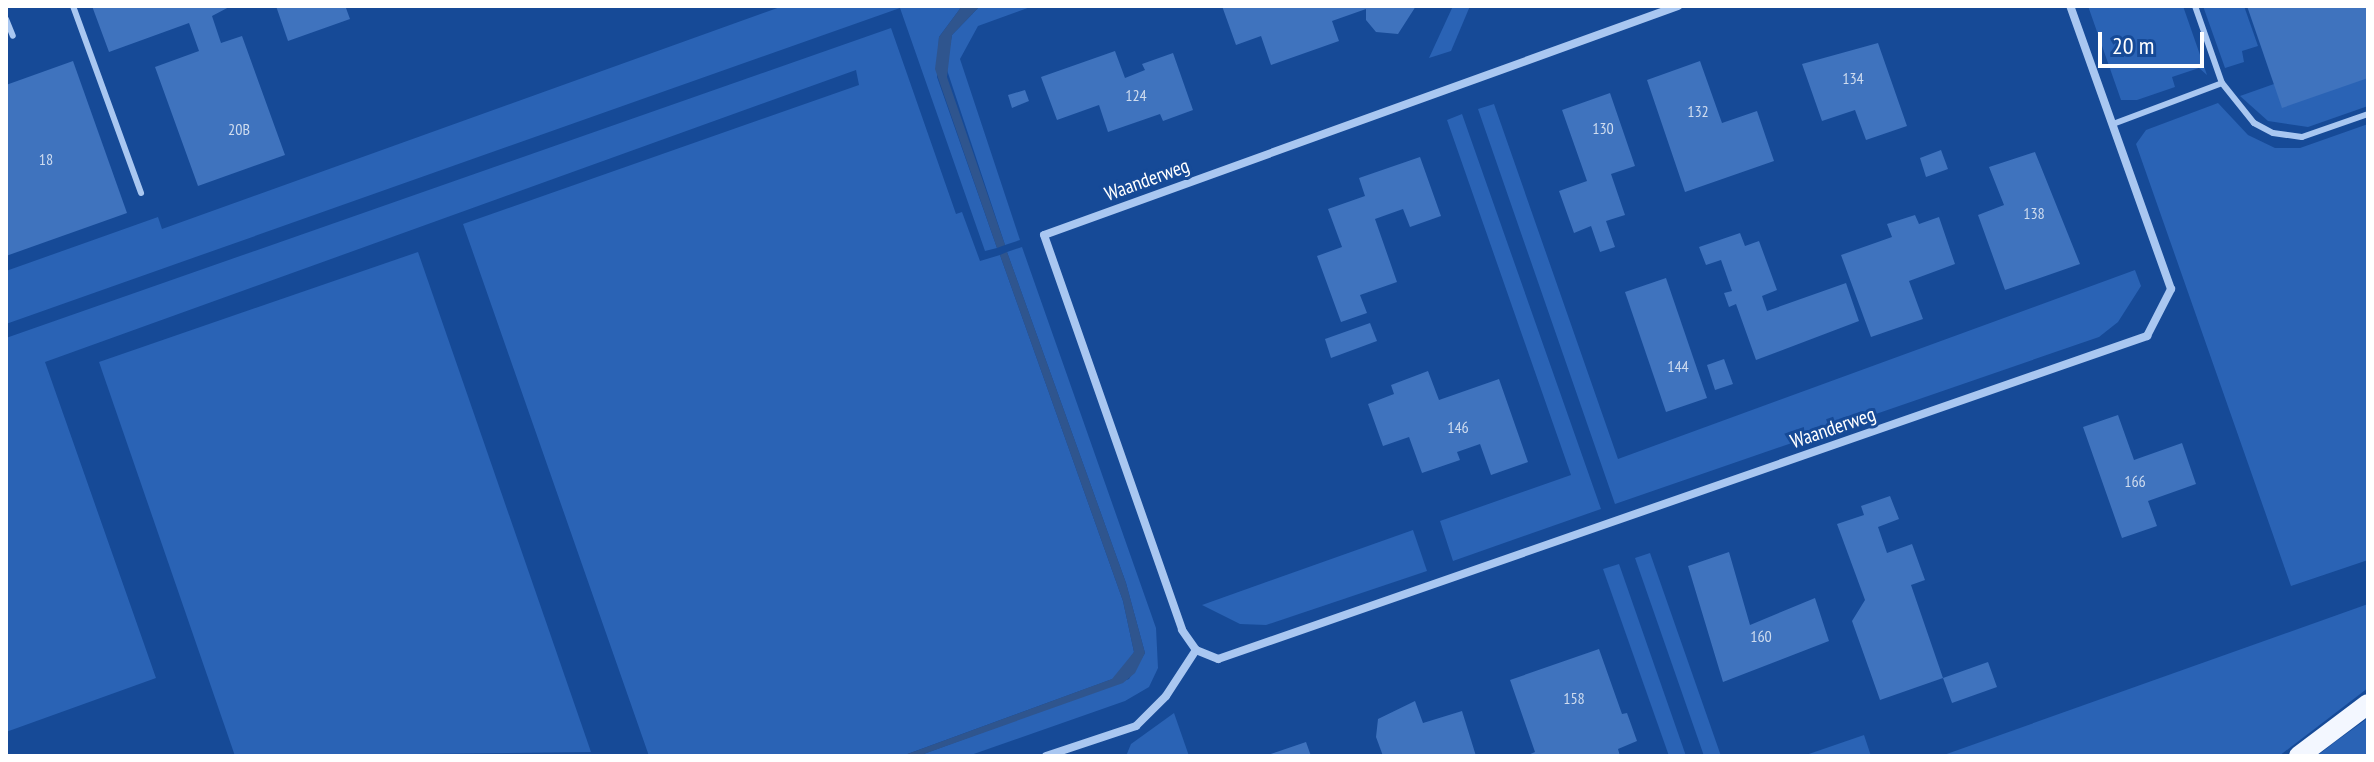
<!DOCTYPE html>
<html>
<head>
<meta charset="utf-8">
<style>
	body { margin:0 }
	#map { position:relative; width:2374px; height:762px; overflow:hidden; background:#164a97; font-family:"PT Sans Narrow",sans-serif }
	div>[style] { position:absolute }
	.green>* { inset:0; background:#2a63b5 }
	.water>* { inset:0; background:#2f558e }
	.building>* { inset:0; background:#3f73be }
	.service>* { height:6px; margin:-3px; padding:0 3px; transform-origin:3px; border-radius:3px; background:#a9c7f1 }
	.minor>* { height:8px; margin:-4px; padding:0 4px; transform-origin:4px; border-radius:4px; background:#a9c7f1 }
	.primary>* { height:20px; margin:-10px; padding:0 10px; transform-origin:10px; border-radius:10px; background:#f3f7ff }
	span { translate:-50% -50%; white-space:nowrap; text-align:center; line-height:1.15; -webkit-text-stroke:6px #164a97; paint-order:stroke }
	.number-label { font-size:16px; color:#cfdcef }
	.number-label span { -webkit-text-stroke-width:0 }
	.street-label { font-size:20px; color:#fff }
	.frame { position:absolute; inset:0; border:8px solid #fff; pointer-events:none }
	.scale { position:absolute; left:2098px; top:32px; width:106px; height:36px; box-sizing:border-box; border:4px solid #fff; border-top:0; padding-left:10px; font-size:24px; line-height:28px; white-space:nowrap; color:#fff; -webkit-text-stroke:6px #164a97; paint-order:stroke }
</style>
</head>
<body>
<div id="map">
	<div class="green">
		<i style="clip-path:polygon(783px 6px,962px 6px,939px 37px,937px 77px,997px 248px,985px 251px,900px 8px,6px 324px,6px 271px,158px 217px,162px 229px)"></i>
		<i style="clip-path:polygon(980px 6px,1033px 6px,978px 26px,960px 59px,1020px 240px,1005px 245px,946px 67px,952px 35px)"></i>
		<i style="clip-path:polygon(1453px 6px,1470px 6px,1451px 51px,1429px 58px)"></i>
		<i style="clip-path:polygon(2088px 6px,2183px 6px,2207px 75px,2199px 68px,2172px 77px,2175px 87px,2137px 100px,2121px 100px)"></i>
		<i style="clip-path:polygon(2203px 6px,2244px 6px,2258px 46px,2242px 51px,2244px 62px,2225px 68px)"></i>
		<i style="clip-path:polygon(891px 28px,956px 214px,962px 212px,980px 261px,1000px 255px,1123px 601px,1134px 652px,1118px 677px,902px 756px,649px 756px,463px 224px,859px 85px,856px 70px,45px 362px,156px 678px,6px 732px,6px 338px)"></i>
		<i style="clip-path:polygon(2368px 78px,2368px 106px,2308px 127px,2268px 121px,2240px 96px,2274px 84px)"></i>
		<i style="clip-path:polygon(2218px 103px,2248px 135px,2275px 148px,2300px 148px,2368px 124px,2368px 560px,2291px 586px,2136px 144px,2146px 130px)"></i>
		<i style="clip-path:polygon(1494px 104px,1618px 459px,2135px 270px,2141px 286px,2118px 322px,2099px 337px,1615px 504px,1478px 109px)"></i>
		<i style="clip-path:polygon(1462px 114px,1601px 509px,1453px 561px,1440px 521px,1571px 475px,1447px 120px)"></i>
		<i style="clip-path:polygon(1022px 247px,1156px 628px,1158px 668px,1149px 687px,1125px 701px,968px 756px,918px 756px,1129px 679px,1145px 653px,1126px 583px,1007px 252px)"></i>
		<i style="clip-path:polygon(418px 252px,591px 752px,235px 756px,99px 362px)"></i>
		<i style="clip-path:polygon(1413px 530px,1427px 571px,1266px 625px,1240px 624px,1202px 605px)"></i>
		<i style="clip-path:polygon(1650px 553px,1721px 756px,1704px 756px,1635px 558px)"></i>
		<i style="clip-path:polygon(1619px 564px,1686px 756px,1669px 756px,1603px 569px)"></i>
		<i style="clip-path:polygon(2368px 604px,2368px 688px,2279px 756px,1941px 756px)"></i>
		<i style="clip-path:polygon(1174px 713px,1189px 756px,1126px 756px,1131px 744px)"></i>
		<i style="clip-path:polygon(2368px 718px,2368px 756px,2317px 756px,2335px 742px)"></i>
		<i style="clip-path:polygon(1864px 735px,1871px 756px,1803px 756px)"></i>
	</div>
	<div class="water">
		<i style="clip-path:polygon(962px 6px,980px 6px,952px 35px,947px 77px,1005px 245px,997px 248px,935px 69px,939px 37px)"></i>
		<i style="clip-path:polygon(1007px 252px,1126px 583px,1145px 653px,1135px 673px,1123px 683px,918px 756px,902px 756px,1112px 679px,1134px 652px,1123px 601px,1000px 255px)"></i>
	</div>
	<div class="building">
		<i style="clip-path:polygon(92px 6px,231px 6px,212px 16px,221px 43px,242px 36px,285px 155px,198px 186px,155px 67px,199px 51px,189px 23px,109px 52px)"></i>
		<i style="clip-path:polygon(276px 6px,352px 6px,346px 8px,350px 19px,288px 41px)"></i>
		<i style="clip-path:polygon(1222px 6px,1416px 6px,1398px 34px,1376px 32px,1366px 20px,1366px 9px,1332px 21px,1339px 41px,1271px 65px,1261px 36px,1236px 45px)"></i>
		<i style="clip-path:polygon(2247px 6px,2368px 6px,2368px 78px,2282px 108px)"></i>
		<i style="clip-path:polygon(1878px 43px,1907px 126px,1866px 140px,1855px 110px,1822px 121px,1802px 64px)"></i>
		<i style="clip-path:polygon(1115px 51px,1125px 78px,1145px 70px,1142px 64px,1173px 53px,1193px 110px,1163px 121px,1160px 114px,1108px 132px,1099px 105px,1057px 120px,1041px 77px)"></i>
		<i style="clip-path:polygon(73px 61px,127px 213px,6px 256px,6px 85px)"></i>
		<i style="clip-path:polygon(1700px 61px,1722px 123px,1757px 111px,1774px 161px,1685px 192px,1647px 80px)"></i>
		<i style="clip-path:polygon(1025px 90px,1029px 101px,1012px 108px,1008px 95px)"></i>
		<i style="clip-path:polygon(1610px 93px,1635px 166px,1611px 174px,1625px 215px,1606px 221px,1615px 247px,1600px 252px,1591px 226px,1574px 233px,1559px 191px,1587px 181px,1562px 110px)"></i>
		<i style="clip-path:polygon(1941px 150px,1948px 169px,1926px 177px,1920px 158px)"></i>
		<i style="clip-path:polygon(2035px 152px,2080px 264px,2005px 290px,1978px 215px,2004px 205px,1989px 167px)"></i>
		<i style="clip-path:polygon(1420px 157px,1441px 216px,1410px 227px,1403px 209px,1375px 219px,1397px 282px,1360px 295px,1367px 313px,1341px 322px,1317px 256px,1342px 247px,1328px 209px,1365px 196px,1359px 178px)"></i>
		<i style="clip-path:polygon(1915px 215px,1919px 224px,1939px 217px,1955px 264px,1909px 281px,1923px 319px,1871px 337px,1841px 255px,1892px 237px,1887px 224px)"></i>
		<i style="clip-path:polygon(1740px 233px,1745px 246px,1759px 241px,1777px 290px,1762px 296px,1767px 311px,1846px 283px,1859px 321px,1756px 360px,1736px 304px,1729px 307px,1724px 293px,1732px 291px,1721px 260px,1706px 265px,1699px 247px)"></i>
		<i style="clip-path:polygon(1666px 278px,1707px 398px,1666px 412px,1625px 292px)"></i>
		<i style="clip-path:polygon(1370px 323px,1377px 341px,1331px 358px,1325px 339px)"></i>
		<i style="clip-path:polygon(1724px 359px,1733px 384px,1715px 390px,1707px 365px)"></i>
		<i style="clip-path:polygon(1428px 371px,1439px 400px,1499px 379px,1528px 462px,1491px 475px,1480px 444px,1457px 452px,1460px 460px,1422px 473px,1409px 437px,1383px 446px,1368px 404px,1394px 394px,1391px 385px)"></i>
		<i style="clip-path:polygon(2118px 415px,2134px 460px,2182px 443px,2196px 484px,2148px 501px,2157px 526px,2122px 538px,2083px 427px)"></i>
		<i style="clip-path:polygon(1890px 496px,1899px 519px,1878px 527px,1887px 553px,1912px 544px,1925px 580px,1911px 585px,1943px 678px,1988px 662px,1997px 687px,1952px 703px,1943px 678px,1880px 700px,1852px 621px,1865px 600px,1837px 524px,1864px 515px,1861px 506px)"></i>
		<i style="clip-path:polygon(1729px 552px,1750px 625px,1815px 598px,1829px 641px,1723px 682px,1688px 566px)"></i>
		<i style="clip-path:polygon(1599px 649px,1622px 714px,1627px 713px,1637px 741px,1618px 749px,1620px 756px,1526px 756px,1535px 752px,1510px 680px)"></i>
		<i style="clip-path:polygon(1415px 701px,1423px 723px,1462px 711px,1476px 756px,1383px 756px,1376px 737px,1378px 719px)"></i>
		<i style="clip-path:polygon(1306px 742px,1311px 756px,1265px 756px)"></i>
	</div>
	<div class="service">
		<i style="left:73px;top:6px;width:199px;rotate:70deg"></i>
		<i style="left:2195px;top:6px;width:82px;rotate:70.7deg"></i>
		<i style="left:6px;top:19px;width:18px;rotate:68deg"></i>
		<i style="left:2113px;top:124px;width:116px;rotate:-20.6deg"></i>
		<i style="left:2222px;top:83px;width:51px;rotate:51.3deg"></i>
		<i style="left:2254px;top:123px;width:21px;rotate:28deg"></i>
		<i style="left:2273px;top:133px;width:29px;rotate:8deg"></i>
		<i style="left:2302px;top:137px;width:70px;rotate:-19.2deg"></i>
	</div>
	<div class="minor">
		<i style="left:1678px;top:6px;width:674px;rotate:160.14deg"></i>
		<i style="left:1044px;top:235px;width:418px;rotate:70.7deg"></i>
		<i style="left:1182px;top:630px;width:24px;rotate:55deg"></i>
		<i style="left:1196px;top:650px;width:24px;rotate:22deg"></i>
		<i style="left:1218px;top:659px;width:984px;rotate:-19.17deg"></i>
		<i style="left:2147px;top:336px;width:53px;rotate:-62.9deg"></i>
		<i style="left:2171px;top:289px;width:300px;rotate:-109.6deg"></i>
		<i style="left:1046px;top:756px;width:95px;rotate:-18.4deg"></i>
		<i style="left:1136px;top:726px;width:42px;rotate:-45deg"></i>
		<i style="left:1166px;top:696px;width:55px;rotate:-56.9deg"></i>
	</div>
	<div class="primary">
		<i style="left:2299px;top:756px;width:86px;rotate:-37deg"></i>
	</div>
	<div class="number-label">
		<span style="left:1853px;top:78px">134</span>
		<span style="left:1136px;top:95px">124</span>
		<span style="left:1698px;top:111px">132</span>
		<span style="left:1603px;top:128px">130</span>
		<span style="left:239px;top:129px">20B</span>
		<span style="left:46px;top:159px">18</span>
		<span style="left:2034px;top:213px">138</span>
		<span style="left:1678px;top:366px">144</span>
		<span style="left:1458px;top:427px">146</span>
		<span style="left:2135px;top:481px">166</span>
		<span style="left:1761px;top:636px">160</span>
		<span style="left:1574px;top:698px">158</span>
	</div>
	<div class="street-label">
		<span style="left:1147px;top:180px;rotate:-20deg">Waanderweg</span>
		<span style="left:1833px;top:428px;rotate:-19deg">Waanderweg</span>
	</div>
	<div class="frame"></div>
	<div class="scale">20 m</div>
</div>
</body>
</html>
